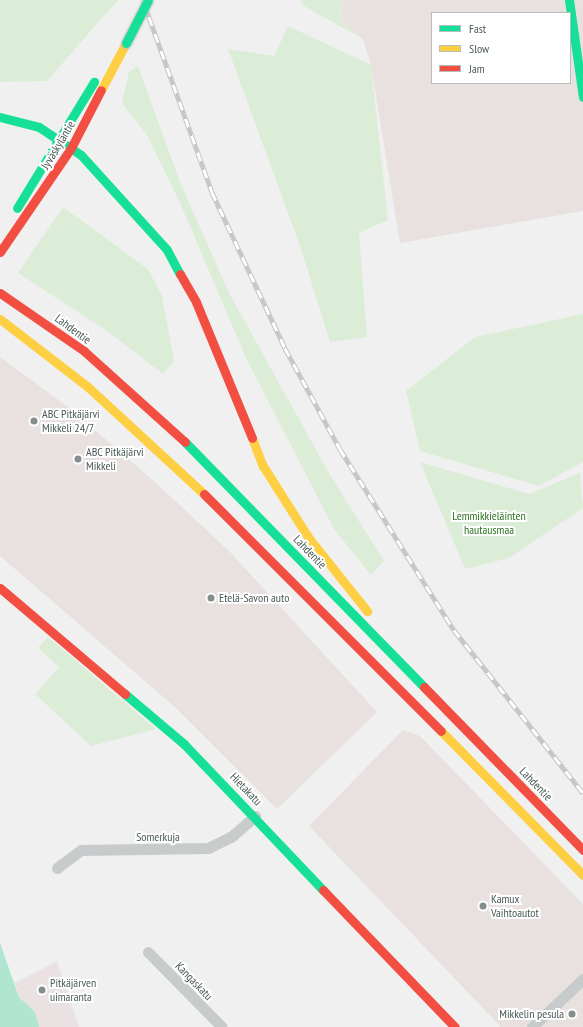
<!DOCTYPE html>
<html>
<head>
<meta charset="utf-8">
<style>
	body { margin:0 }
	#map { position:relative; width:583px; height:1027px; overflow:hidden; background:#f0f0f0; font-family:"PT Sans Narrow",sans-serif }
	div>[style] { position:absolute }
	.commercial>* { inset:0; background:#e8e1e0 }
	.green>* { inset:0; background:#dcedd7 }
	.sand>* { inset:0; background:#eae2e2 }
	.water>* { inset:0; background:#b0e6cf }
	.street>* { height:11px; margin:-5.5px; padding:0 5.5px; transform-origin:5.5px; border-radius:5.5px; background:#c8cbcb }
	.fast>* { height:9px; margin:-4.5px; padding:0 4.5px; transform-origin:4.5px; border-radius:4.5px; background:#16e098 }
	.slow>* { height:9px; margin:-4.5px; padding:0 4.5px; transform-origin:4.5px; border-radius:4.5px; background:#ffcf43 }
	.jam>* { height:9px; margin:-4.5px; padding:0 4.5px; transform-origin:4.5px; border-radius:4.5px; background:#f24e42 }
	.rail>* { height:4.5px; margin-top:-2.25px; transform-origin:0; background:repeating-linear-gradient(90deg,#fff 0 9px,#c4c6c6 0 18px); box-sizing:border-box; border-block:1px solid #c4c6c6 }
	.bridges { filter:drop-shadow(0 0 1px #b6bebd) drop-shadow(0 0 1px #b6bebd) }
	.fast-bridge>* { height:9px; margin:-4.5px; padding:0 4.5px; transform-origin:4.5px; border-radius:4.5px; background:#16e098 }
	.dots>* { width:11px; height:11px; translate:-50% -50%; box-sizing:border-box; border:2px solid #fff; border-radius:50% }
	span { translate:-50% -50%; white-space:nowrap; text-align:center; line-height:1.15; -webkit-text-stroke:4px #fff; paint-order:stroke }
	.street-label { font-size:12px; color:#495a57 }
	.poi-label { font-size:12px; color:#495a57 }
	.left { translate:0 -50%; text-align:left }
	.right { translate:-100% -50%; text-align:right }
	.park-label { font-size:12px; color:#2c7421 }
	.legend { position:absolute; left:431px; top:12px; width:140px; height:72px; box-sizing:border-box; background:#fff; border:1px solid #b6bdbc; margin:0; padding:5px 7px; list-style:none; font-size:12px; color:#495a57 }
	.legend li { display:flex; align-items:center; gap:8px; height:20px }
	.legend b { width:20px; border:1px solid #b6bdbc }
</style>
</head>
<body>
<div id="map">
	<div class="commercial">
		<i style="clip-path:polygon(evenodd,342px 0,583px 0,583px 211px,400px 243px,371px 65px,363px 39px,341px 22px,342px 0,432px 13px,570px 13px,570px 83px,432px 83px,432px 13px)"></i>
		<i style="clip-path:polygon(0 357px,72px 410px,157px 484px,229px 551px,377px 712px,277px 809px,176px 708px,0 556px)"></i>
		<i style="clip-path:polygon(403px 730px,420px 736px,583px 904px,583px 1027px,501px 1027px,309px 826px)"></i>
	</div>
	<div class="green">
		<i style="clip-path:polygon(0 0,118px 0,47px 81px,0 82px)"></i>
		<i style="clip-path:polygon(301px 0,342px 0,341px 22px,363px 39px,302px 5px)"></i>
		<i style="clip-path:polygon(288px 26px,371px 65px,388px 220px,359px 233px,367px 337px,330px 342px,300px 246px,228px 49px,274px 56px)"></i>
		<i style="clip-path:polygon(138px 66px,180px 182px,228px 291px,330px 475px,384px 561px,371px 575px,334px 529px,246px 358px,181px 205px,147px 135px,122px 103px,129px 72px)"></i>
		<i style="clip-path:polygon(63px 207px,148px 269px,162px 296px,174px 361px,163px 374px,107px 331px,18px 273px)"></i>
		<i style="clip-path:polygon(583px 314px,583px 462px,539px 486px,420px 451px,406px 391px,475px 337px)"></i>
		<i style="clip-path:polygon(420px 462px,529px 494px,580px 473px,583px 508px,509px 558px,465px 569px)"></i>
		<i style="clip-path:polygon(48px 637px,156px 729px,91px 746px,35px 694px,59px 667px,38px 648px)"></i>
	</div>
	<div class="sand">
		<i style="clip-path:polygon(57px 961px,79px 1027px,39px 1027px,35px 1012px,19px 997px,15px 983px)"></i>
	</div>
	<div class="water">
		<i style="clip-path:polygon(0 943px,19px 997px,35px 1012px,39px 1027px,0 1027px)"></i>
	</div>
	<div class="street">
		<i style="left:57px;top:868px;width:30px;rotate:-37deg"></i>
		<i style="left:81px;top:850px;width:127px;rotate:-0.9deg"></i>
		<i style="left:208px;top:848px;width:25px;rotate:-26deg"></i>
		<i style="left:231px;top:837px;width:32px;rotate:-41deg"></i>
		<i style="left:148px;top:952px;width:105px;rotate:45.4deg"></i>
		<i style="left:532px;top:1027px;width:70px;rotate:-43.3deg"></i>
	</div>
	<div class="fast">
		<i style="left:569px;top:0;width:98px;rotate:81.8deg"></i>
		<i style="left:0;top:117px;width:40px;rotate:14.4deg"></i>
		<i style="left:39px;top:127px;width:50px;rotate:33.7deg"></i>
		<i style="left:81px;top:155px;width:128px;rotate:47.8deg"></i>
		<i style="left:167px;top:250px;width:27px;rotate:62deg"></i>
		<i style="left:17px;top:208px;width:148px;rotate:-58.6deg"></i>
		<i style="left:185px;top:442px;width:342px;rotate:45.7deg"></i>
		<i style="left:125px;top:694px;width:77px;rotate:40.3deg"></i>
		<i style="left:184px;top:744px;width:202px;rotate:46.4deg"></i>
	</div>
	<div class="slow">
		<i style="left:101px;top:90px;width:53px;rotate:-62deg"></i>
		<i style="left:0;top:319px;width:111px;rotate:37.7deg"></i>
		<i style="left:88px;top:387px;width:158px;rotate:42.7deg"></i>
		<i style="left:252px;top:438px;width:30px;rotate:69deg"></i>
		<i style="left:263px;top:466px;width:84px;rotate:57.6deg"></i>
		<i style="left:308px;top:537px;width:95px;rotate:51.4deg"></i>
		<i style="left:441px;top:731px;width:202px;rotate:45.4deg"></i>
	</div>
	<div class="jam">
		<i style="left:0;top:252px;width:126px;rotate:-55.7deg"></i>
		<i style="left:71px;top:148px;width:65px;rotate:-62.7deg"></i>
		<i style="left:180px;top:274px;width:32px;rotate:60deg"></i>
		<i style="left:196px;top:302px;width:147px;rotate:67.6deg"></i>
		<i style="left:0;top:293px;width:102px;rotate:34.6deg"></i>
		<i style="left:84px;top:351px;width:136px;rotate:42deg"></i>
		<i style="left:204px;top:494px;width:335px;rotate:45deg"></i>
		<i style="left:0;top:588px;width:164px;rotate:40.3deg"></i>
		<i style="left:424px;top:687px;width:228px;rotate:45.7deg"></i>
		<i style="left:323px;top:890px;width:190px;rotate:46.1deg"></i>
	</div>
	<div class="rail">
		<i style="left:143px;top:0;width:204px;rotate:70.2deg"></i>
		<i style="left:212px;top:192px;width:172px;rotate:64.9deg"></i>
		<i style="left:285px;top:348px;width:115px;rotate:61.4deg"></i>
		<i style="left:340px;top:449px;width:214px;rotate:57.8deg"></i>
		<i style="left:454px;top:630px;width:208px;rotate:51.6deg"></i>
	</div>
	<div class="bridges">
		<div class="fast-bridge">
			<i style="left:126px;top:43px;width:48px;rotate:-62.9deg"></i>
		</div>
	</div>
	<div class="dots">
		<i style="left:34px;top:421px;background:#838e8d"></i>
		<i style="left:78px;top:459px;background:#838e8d"></i>
		<i style="left:211px;top:598px;background:#838e8d"></i>
		<i style="left:483px;top:906px;background:#838e8d"></i>
		<i style="left:42px;top:990px;background:#838e8d"></i>
		<i style="left:572px;top:1014px;background:#838e8d"></i>
	</div>
	<div class="street-label">
		<span style="left:58px;top:145px;rotate:-59deg">Jyväskyläntie</span>
		<span style="left:73px;top:329px;rotate:36deg">Lahdentie</span>
		<span style="left:310px;top:552px;rotate:46deg">Lahdentie</span>
		<span style="left:536px;top:784px;rotate:46deg">Lahdentie</span>
		<span style="left:246px;top:789px;rotate:46deg">Hietakatu</span>
		<span style="left:158px;top:837px">Somerkuja</span>
		<span style="left:194px;top:981px;rotate:46deg">Kangaskatu</span>
	</div>
	<div class="poi-label">
		<span class="left" style="left:42px;top:421px">ABC Pitkäjärvi<br>Mikkeli 24/7</span>
		<span class="left" style="left:86px;top:459px">ABC Pitkäjärvi<br>Mikkeli</span>
		<span class="left" style="left:219px;top:598px">Etelä-Savon auto</span>
		<span class="left" style="left:491px;top:906px">Kamux<br>Vaihtoautot</span>
		<span class="left" style="left:50px;top:990px">Pitkäjärven<br>uimaranta</span>
		<span class="right" style="left:564px;top:1014px">Mikkelin pesula</span>
	</div>
	<div class="park-label">
		<span style="left:489px;top:523px">Lemmikkieläinten<br>hautausmaa</span>
	</div>
	<ul class="legend">
	<li><b style="height:5px;background:#16e098"></b>Fast</li>
	<li><b style="height:5px;background:#ffcf43"></b>Slow</li>
	<li><b style="height:5px;background:#f24e42"></b>Jam</li>
	</ul>
</div>
</body>
</html>
